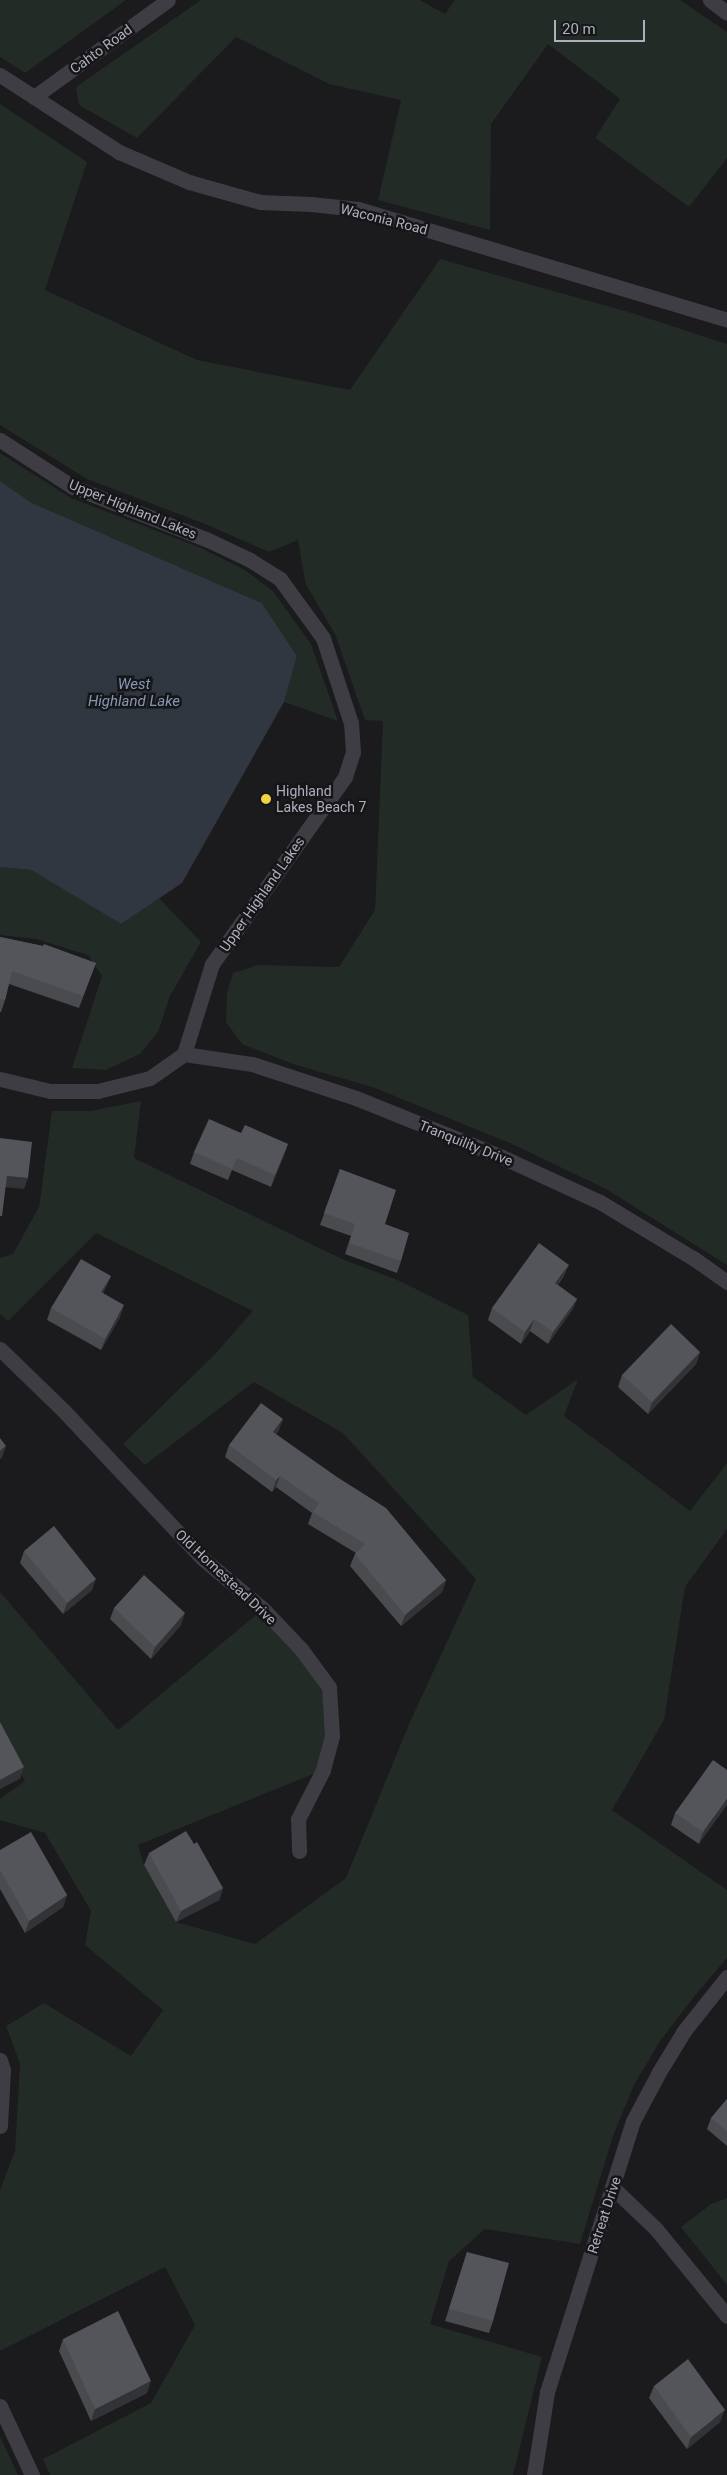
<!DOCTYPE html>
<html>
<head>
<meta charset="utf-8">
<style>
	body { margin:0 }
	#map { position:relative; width:727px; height:2475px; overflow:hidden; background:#1b1a1d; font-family:Roboto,sans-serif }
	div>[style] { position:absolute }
	.green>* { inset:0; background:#222b25 }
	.water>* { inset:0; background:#303741 }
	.minor>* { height:15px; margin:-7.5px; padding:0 7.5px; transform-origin:7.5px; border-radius:7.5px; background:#3e3d44 }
	.wall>* { inset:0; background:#494b4f }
	.shaded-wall>* { inset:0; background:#323336 }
	.building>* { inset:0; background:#54555b }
	.dots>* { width:14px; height:14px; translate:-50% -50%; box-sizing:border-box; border:2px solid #161518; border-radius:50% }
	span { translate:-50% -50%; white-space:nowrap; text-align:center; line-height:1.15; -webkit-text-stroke:5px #161518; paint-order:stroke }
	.street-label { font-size:14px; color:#adafbc }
	.poi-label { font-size:14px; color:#adafbc }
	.left { translate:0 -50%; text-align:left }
	.water-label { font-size:15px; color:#8697b6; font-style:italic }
	.scale { position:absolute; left:554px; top:20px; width:91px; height:22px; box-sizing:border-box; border:2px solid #adafbc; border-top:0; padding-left:6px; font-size:15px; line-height:18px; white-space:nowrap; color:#adafbc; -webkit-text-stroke:4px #161518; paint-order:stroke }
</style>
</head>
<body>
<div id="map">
	<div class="green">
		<i style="clip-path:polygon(0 0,126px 0,25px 73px,0 57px)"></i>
		<i style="clip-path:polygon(201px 0,420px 0,445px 14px,455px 0,680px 0,727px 32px,727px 158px,689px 207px,595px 138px,620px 99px,548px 44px,491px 124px,490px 230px,378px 200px,401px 100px,329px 84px,236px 37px,137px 138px,79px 105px,76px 87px)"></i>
		<i style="clip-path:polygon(0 104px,87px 162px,45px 290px,197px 360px,350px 390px,440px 259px,632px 313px,727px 344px,727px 1265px,606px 1189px,512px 1144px,375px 1088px,293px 1064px,242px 1044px,226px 1022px,227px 992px,233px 973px,258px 965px,339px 967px,375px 910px,383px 721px,365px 720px,335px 634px,306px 585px,298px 540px,269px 552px,210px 526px,87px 479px,0 425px)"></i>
		<i style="clip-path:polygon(0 453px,71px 498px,201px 548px,245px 570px,273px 591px,311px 644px,338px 721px,284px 702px,297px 656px,262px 603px,32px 503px,0 481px)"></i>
		<i style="clip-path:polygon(0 867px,31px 870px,121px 924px,159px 898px,201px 942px,170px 996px,158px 1032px,140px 1054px,106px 1070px,72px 1068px,102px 976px,88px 955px,36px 939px,0 935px)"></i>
		<i style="clip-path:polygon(141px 1101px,134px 1158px,342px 1259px,400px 1281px,468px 1315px,473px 1377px,526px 1415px,578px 1379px,564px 1416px,690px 1511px,727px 1463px,727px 1529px,685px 1587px,664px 1720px,612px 1810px,727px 1890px,727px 1958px,697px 1993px,660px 2041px,634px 2085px,613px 2136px,580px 2244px,485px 2229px,449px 2261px,430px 2324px,542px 2357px,513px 2475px,50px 2475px,43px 2459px,151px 2403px,195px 2325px,165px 2267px,0 2351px,0 2190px,15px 2151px,20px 2064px,6px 2026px,44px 2003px,131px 2056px,163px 2010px,85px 1945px,91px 1911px,45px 1833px,0 1820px,0 1799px,25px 1781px,0 1736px,0 1592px,118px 1730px,263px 1609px,329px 1687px,323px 1770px,138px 1845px,144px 1865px,176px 1922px,255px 1944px,346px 1878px,409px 1724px,476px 1579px,343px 1433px,254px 1382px,145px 1465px,123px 1444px,215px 1354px,253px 1311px,96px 1233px,8px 1321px,0 1314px,0 1258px,13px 1254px,39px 1207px,52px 1111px,90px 1111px)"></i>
		<i style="clip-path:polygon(727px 2198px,727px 2285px,681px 2227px,711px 2204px)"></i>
		<i style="clip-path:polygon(0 2436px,18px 2475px,0 2475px)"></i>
	</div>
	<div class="water">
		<i style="clip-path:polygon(0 481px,32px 503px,262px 603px,297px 656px,284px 702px,182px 883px,121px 924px,31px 870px,0 867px)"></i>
	</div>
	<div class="minor">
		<i style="left:710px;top:0;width:21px;rotate:37deg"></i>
		<i style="left:0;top:75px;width:142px;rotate:32.9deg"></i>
		<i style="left:119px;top:152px;width:76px;rotate:23.2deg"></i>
		<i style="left:189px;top:182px;width:74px;rotate:15.7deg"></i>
		<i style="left:260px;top:202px;width:51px;rotate:2.2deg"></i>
		<i style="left:311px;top:204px;width:47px;rotate:6.1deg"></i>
		<i style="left:358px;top:209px;width:385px;rotate:16.7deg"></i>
		<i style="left:34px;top:97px;width:165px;rotate:-35.9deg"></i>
		<i style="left:0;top:440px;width:87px;rotate:32.8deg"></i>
		<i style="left:73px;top:487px;width:143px;rotate:21.4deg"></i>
		<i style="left:206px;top:539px;width:49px;rotate:25.5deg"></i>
		<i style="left:250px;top:560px;width:36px;rotate:32deg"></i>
		<i style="left:280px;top:579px;width:73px;rotate:53.9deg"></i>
		<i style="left:323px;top:638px;width:89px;rotate:71.8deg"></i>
		<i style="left:351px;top:723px;width:29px;rotate:86deg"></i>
		<i style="left:353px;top:752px;width:26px;rotate:108deg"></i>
		<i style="left:345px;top:777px;width:229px;rotate:125.4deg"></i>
		<i style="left:212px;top:964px;width:94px;rotate:107.3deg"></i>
		<i style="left:184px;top:1054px;width:42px;rotate:144.8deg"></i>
		<i style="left:150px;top:1078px;width:54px;rotate:166deg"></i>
		<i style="left:98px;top:1091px;width:48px;rotate:180deg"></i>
		<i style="left:50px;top:1091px;width:51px;rotate:-166.5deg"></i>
		<i style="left:184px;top:1054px;width:69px;rotate:8.4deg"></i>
		<i style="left:252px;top:1064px;width:109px;rotate:18.1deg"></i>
		<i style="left:356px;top:1098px;width:157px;rotate:22deg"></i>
		<i style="left:502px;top:1157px;width:108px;rotate:24.7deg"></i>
		<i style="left:600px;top:1202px;width:109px;rotate:31.1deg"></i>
		<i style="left:693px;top:1258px;width:42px;rotate:35.2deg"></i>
		<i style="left:0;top:1349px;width:88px;rotate:44.1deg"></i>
		<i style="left:63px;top:1410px;width:203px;rotate:46.8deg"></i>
		<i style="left:202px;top:1558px;width:80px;rotate:39.9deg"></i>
		<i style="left:263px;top:1609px;width:55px;rotate:46.5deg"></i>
		<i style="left:301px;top:1649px;width:47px;rotate:53.6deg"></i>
		<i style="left:329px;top:1687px;width:49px;rotate:86.5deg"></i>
		<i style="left:332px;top:1736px;width:35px;rotate:105deg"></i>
		<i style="left:323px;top:1770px;width:55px;rotate:117deg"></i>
		<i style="left:298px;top:1819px;width:32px;rotate:88deg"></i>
		<i style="left:0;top:2060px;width:10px;rotate:73deg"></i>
		<i style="left:3px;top:2070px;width:56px;rotate:93.1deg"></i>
		<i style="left:613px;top:2188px;width:59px;rotate:43.6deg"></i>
		<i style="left:656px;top:2229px;width:112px;rotate:50.8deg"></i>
		<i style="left:0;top:2406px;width:76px;rotate:65.1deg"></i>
		<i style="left:534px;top:2475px;width:84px;rotate:-81.1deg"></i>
		<i style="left:547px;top:2392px;width:284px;rotate:-72.4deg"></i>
		<i style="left:633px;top:2121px;width:55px;rotate:-62deg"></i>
		<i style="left:659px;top:2072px;width:48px;rotate:-58.6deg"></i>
		<i style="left:684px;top:2031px;width:69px;rotate:-51.5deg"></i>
	</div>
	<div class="wall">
		<i style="clip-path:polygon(0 937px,43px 946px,96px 963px,79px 1008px,9px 984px,5px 1000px,1px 1012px,0 1012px)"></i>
		<i style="clip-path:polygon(241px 1133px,288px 1144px,271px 1187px,232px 1170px,228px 1180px,190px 1164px,194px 1152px)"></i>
		<i style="clip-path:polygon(340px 1169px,385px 1224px,401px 1261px,397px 1273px,345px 1254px,351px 1236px,320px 1225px)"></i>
		<i style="clip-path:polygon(111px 1276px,106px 1287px,103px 1293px,120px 1317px,101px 1350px,47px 1320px,51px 1308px)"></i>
		<i style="clip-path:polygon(564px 1276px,558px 1285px,577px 1299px,572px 1310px,548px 1344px,530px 1331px,521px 1344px,488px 1320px,492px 1308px)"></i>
		<i style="clip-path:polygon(700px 1352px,696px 1364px,648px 1414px,618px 1387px,622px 1375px)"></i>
		<i style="clip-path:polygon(279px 1430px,276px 1434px,446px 1580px,442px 1592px,401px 1626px,350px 1566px,355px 1554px,356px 1553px,308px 1524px,312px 1513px,276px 1487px,272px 1492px,225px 1457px,229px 1445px)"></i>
		<i style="clip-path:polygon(24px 1551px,92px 1590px,63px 1614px,20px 1563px)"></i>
		<i style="clip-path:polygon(114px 1608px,181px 1625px,151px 1659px,110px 1619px)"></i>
		<i style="clip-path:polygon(727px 1770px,699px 1844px,671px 1825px,675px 1813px)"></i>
		<i style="clip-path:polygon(0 1850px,67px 1895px,63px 1907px,25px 1933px,0 1889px)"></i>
		<i style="clip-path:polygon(149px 1853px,223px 1888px,219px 1900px,176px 1922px,144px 1865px)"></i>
		<i style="clip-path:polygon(727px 2099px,727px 2146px,707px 2129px,711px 2118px)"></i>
		<i style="clip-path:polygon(467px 2252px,493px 2321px,489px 2333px,445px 2321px)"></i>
		<i style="clip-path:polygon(63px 2339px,147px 2393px,91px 2421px,59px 2351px)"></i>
		<i style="clip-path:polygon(654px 2386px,720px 2422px,687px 2449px,649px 2398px)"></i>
	</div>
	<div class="shaded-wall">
		<i style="clip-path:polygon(288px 1144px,284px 1156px,271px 1187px,275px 1175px)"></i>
		<i style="clip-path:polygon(7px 1176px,28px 1178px,24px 1189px,3px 1187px)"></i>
		<i style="clip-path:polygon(569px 1265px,564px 1276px,551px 1295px,555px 1283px)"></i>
		<i style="clip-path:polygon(111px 1276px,106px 1287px,97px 1303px,101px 1292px)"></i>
		<i style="clip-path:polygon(577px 1299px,572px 1310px,548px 1344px,553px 1332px)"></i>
		<i style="clip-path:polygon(124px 1305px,120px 1317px,101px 1350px,105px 1339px)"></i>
		<i style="clip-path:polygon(534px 1319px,530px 1331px,521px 1344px,525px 1332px)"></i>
		<i style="clip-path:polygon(700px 1352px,696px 1364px,648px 1414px,652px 1402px)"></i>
		<i style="clip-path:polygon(283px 1419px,279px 1430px,269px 1443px,273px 1432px)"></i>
		<i style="clip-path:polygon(6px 1446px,2px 1458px,0 1459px,0 1451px)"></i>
		<i style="clip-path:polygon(280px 1476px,276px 1487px,272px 1492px,276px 1480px)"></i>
		<i style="clip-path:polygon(96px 1579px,92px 1590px,63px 1614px,67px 1603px)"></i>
		<i style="clip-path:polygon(446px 1580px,442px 1592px,401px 1626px,405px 1615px)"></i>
		<i style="clip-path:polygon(185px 1613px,181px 1625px,151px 1659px,155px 1647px)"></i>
		<i style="clip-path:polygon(24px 1767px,20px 1779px,0 1789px,0 1780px)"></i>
		<i style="clip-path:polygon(727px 1799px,727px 1805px,699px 1844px,703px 1832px)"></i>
		<i style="clip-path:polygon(223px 1888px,219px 1900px,176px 1922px,181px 1911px)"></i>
		<i style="clip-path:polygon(67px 1895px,63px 1907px,25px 1933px,29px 1921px)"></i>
		<i style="clip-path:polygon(151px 2381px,147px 2393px,91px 2421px,95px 2409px)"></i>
		<i style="clip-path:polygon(725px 2410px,720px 2422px,687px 2449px,691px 2437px)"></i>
	</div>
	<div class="building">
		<i style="clip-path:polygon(0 937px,43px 946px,44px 944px,96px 963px,83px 996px,12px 971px,5px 1000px,0 999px)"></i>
		<i style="clip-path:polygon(209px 1119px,241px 1133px,245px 1125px,288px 1144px,275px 1175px,237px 1158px,232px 1169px,194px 1152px)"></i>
		<i style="clip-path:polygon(0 1138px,32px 1142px,28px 1178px,7px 1176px,2px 1216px,0 1216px)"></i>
		<i style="clip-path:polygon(340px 1169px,396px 1190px,385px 1224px,409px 1233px,401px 1261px,349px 1243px,355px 1224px,324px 1213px)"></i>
		<i style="clip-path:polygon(539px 1243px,569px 1265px,555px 1283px,577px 1299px,553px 1332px,534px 1319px,525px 1332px,492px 1308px)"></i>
		<i style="clip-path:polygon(81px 1259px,111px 1276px,101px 1292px,124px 1305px,105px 1339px,51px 1308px)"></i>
		<i style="clip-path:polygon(671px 1324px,700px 1352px,652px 1402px,622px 1375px)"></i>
		<i style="clip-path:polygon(261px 1403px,283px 1419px,273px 1432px,337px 1477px,386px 1508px,446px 1580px,405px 1615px,355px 1554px,365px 1544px,313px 1512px,319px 1503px,280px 1476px,276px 1480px,229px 1445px)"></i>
		<i style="clip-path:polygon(0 1438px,6px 1446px,0 1451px)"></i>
		<i style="clip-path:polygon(54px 1526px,96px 1579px,67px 1603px,24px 1551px)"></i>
		<i style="clip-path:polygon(144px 1575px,185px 1613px,155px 1647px,114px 1608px)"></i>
		<i style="clip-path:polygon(0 1722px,24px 1767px,0 1780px)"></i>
		<i style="clip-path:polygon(713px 1760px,727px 1770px,727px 1799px,703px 1832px,675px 1813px)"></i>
		<i style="clip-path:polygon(186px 1831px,194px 1844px,197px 1842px,223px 1888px,181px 1911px,149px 1853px)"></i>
		<i style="clip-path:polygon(31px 1832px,67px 1895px,29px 1921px,0 1870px,0 1850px)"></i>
		<i style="clip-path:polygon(727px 2099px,727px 2131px,711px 2118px)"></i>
		<i style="clip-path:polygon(467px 2252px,509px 2263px,493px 2321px,449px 2309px)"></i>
		<i style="clip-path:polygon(118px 2311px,151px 2381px,95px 2409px,63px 2339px)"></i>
		<i style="clip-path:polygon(688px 2359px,725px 2410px,691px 2437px,654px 2386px)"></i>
	</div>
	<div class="dots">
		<i style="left:266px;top:799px;background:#f0d43f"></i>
	</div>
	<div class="street-label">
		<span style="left:101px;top:49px;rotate:-36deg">Cahto Road</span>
		<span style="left:384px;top:219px;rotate:14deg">Waconia Road</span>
		<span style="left:133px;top:509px;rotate:22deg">Upper Highland Lakes</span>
		<span style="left:262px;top:894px;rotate:-55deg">Upper Highland Lakes</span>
		<span style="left:466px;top:1143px;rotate:22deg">Tranquility Drive</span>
		<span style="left:226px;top:1577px;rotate:43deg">Old Homestead Drive</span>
		<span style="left:604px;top:2215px;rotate:-72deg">Retreat Drive</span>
	</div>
	<div class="poi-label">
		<span class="left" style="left:276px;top:799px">Highland<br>Lakes Beach 7</span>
	</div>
	<div class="water-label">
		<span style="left:134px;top:693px">West<br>Highland Lake</span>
	</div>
	<div class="scale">20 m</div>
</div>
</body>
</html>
